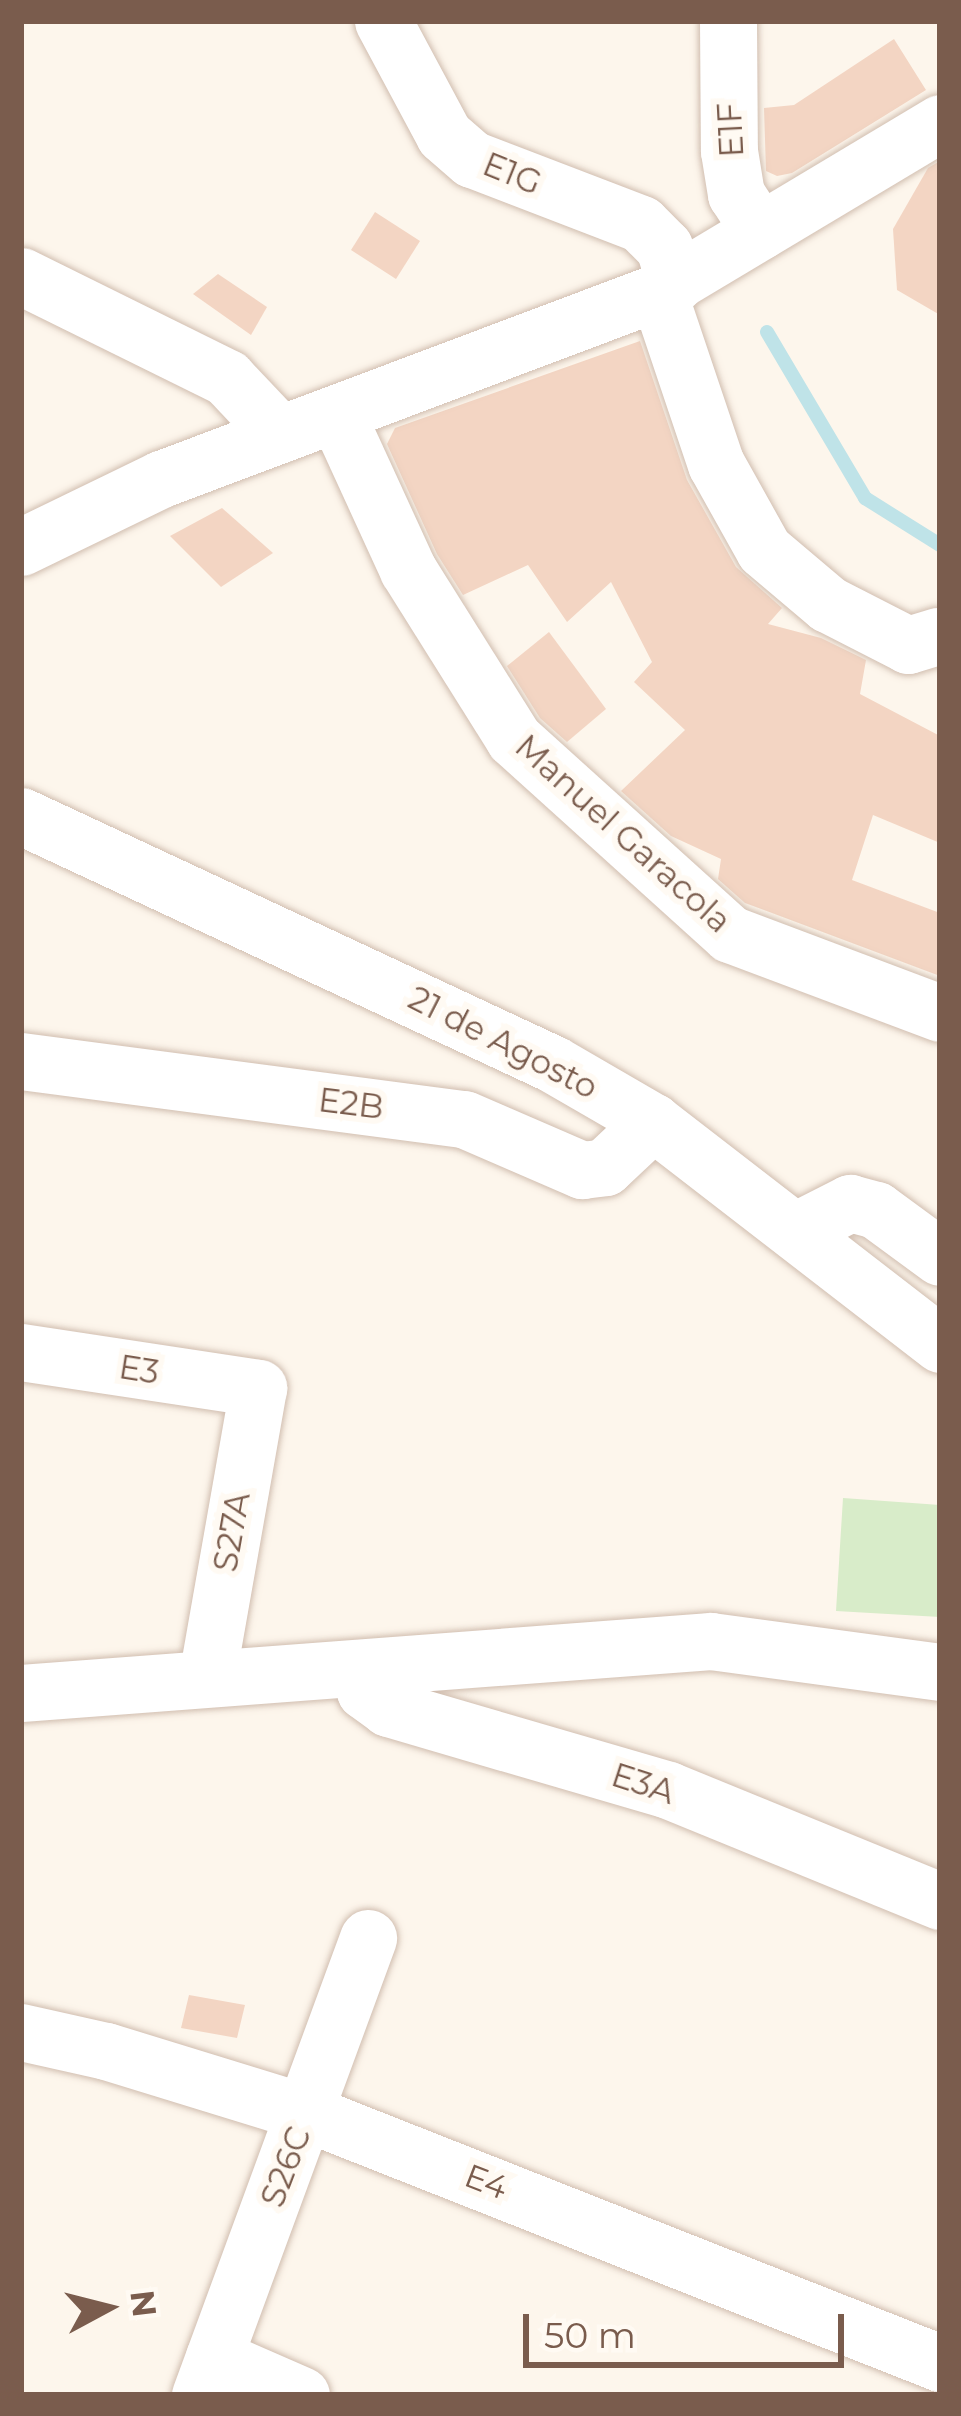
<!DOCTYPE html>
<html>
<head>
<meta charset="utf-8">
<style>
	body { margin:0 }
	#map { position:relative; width:961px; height:2416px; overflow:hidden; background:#fdf6ec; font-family:Montserrat,sans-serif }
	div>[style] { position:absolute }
	.green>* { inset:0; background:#d8ecc9 }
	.stream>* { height:14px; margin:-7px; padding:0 7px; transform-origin:7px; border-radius:7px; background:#bfe3e8 }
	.building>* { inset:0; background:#f3d5c3 }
	.roads { filter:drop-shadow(0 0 3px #d1beb0) drop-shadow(0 0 3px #d1beb0) }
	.minor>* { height:57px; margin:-28.5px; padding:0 28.5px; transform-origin:28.5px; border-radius:28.5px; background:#fff }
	span { translate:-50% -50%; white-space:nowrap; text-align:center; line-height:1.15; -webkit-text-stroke:12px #fffaf3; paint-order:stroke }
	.street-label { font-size:33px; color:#7a5c4d }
	.frame { position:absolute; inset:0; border:24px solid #7a5c4d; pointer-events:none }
	.north { position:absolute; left:48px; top:2248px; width:120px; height:120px; -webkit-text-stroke:9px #fffaf3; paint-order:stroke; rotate:83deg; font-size:33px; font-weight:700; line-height:48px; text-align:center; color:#7a5c4d }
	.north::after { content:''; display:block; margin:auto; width:42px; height:54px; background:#7a5c4d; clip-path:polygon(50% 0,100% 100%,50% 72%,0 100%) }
	.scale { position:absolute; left:523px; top:2314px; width:321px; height:54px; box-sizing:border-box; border:6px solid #7a5c4d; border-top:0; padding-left:15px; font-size:36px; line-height:42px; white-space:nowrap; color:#7a5c4d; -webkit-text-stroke:9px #fffaf3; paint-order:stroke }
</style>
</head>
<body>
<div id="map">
	<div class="green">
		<i style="clip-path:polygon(843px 1498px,940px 1505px,940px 1617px,836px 1611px)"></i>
	</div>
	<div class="stream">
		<i style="left:767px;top:332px;width:193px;rotate:59.4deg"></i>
		<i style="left:865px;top:498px;width:89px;rotate:32.1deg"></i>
	</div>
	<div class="building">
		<i style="clip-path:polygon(894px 39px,926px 90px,792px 173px,777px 176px,766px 171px,764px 108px,794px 105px)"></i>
		<i style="clip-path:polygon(940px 161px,940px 315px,897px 290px,893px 229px,928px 168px)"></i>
		<i style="clip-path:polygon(375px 212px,420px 241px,396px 279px,351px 250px)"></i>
		<i style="clip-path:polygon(218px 274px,267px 307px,251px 335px,193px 294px)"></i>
		<i style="clip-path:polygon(640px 341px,687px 480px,736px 567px,782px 608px,768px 624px,821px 638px,866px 660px,860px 694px,940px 736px,940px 843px,873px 815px,852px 880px,940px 913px,940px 976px,745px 903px,718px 879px,721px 859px,671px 836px,621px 791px,685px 730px,634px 682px,652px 662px,611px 582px,567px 622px,528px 565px,463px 595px,437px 554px,387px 444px,395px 428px)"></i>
		<i style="clip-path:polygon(222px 508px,273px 553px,221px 587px,170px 536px)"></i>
		<i style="clip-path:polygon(549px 632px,606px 709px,567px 742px,540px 718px,507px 666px)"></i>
		<i style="clip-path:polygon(189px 1995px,245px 2005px,237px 2038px,181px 2028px)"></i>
	</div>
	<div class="roads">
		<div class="minor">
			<i style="left:383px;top:21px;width:129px;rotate:61.8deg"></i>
			<i style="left:444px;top:135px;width:37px;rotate:41deg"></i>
			<i style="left:472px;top:159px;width:181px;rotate:21deg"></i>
			<i style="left:641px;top:224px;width:33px;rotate:45deg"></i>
			<i style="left:664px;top:247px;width:38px;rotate:73deg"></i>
			<i style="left:728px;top:21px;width:130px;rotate:89.6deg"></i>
			<i style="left:729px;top:151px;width:44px;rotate:80.8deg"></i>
			<i style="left:736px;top:194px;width:44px;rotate:57deg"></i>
			<i style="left:21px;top:276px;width:230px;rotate:26.3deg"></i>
			<i style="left:227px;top:378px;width:77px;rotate:46.6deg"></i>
			<i style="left:658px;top:292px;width:182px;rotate:71.4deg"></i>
			<i style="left:716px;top:464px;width:98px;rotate:60.8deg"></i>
			<i style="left:764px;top:550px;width:84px;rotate:40.2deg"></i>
			<i style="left:828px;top:604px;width:90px;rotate:27.1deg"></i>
			<i style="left:908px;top:645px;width:31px;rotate:-17deg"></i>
			<i style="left:337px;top:415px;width:170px;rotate:65.4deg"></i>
			<i style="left:408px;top:570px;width:199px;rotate:57.9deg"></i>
			<i style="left:514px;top:739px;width:291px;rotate:42.1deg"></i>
			<i style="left:730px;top:934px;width:224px;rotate:20.6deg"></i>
			<i style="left:21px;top:547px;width:156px;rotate:-25.9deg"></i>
			<i style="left:161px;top:479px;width:531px;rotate:-20.62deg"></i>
			<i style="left:658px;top:292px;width:329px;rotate:-30.9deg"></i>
			<i style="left:21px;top:816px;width:587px;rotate:24.99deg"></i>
			<i style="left:553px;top:1064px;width:116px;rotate:30.1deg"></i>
			<i style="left:653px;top:1122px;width:363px;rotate:37.7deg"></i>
			<i style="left:21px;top:1061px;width:447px;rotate:7.5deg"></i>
			<i style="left:464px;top:1119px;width:129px;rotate:23.4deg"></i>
			<i style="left:582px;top:1170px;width:23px;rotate:-7deg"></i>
			<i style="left:605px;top:1167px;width:66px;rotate:-43.2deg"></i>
			<i style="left:795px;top:1231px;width:62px;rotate:-27deg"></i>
			<i style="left:850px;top:1203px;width:27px;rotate:15deg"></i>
			<i style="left:876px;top:1210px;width:79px;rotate:36.3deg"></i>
			<i style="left:21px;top:1352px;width:240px;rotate:8.6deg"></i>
			<i style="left:258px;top:1388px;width:293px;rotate:100deg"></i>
			<i style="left:358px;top:1668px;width:24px;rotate:73deg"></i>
			<i style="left:365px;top:1691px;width:29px;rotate:36deg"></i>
			<i style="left:388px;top:1708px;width:292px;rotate:16.3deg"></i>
			<i style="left:668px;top:1790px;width:294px;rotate:22.2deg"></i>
			<i style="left:21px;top:1693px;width:692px;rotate:-4.31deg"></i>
			<i style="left:711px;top:1641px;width:231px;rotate:7.7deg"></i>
			<i style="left:21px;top:2032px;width:87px;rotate:12.6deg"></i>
			<i style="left:106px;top:2051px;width:210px;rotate:17.1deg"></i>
			<i style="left:307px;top:2113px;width:681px;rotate:21.55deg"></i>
			<i style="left:214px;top:2357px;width:95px;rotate:23.6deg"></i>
			<i style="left:200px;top:2395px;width:487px;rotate:-69.8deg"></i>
		</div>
	</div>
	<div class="street-label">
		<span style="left:731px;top:130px;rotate:-93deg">E1F</span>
		<span style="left:512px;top:174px;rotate:22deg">E1G</span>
		<span style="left:623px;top:834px;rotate:42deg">Manuel Garacola</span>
		<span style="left:503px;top:1043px;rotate:27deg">21 de Agosto</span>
		<span style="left:351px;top:1104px;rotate:7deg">E2B</span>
		<span style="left:139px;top:1370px;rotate:9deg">E3</span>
		<span style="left:232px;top:1532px;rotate:-80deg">S27A</span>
		<span style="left:643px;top:1784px;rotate:18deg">E3A</span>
		<span style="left:286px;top:2167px;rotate:-69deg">S26C</span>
		<span style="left:486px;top:2182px;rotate:21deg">E4</span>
	</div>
	<div class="frame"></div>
	<div class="north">N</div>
	<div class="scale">50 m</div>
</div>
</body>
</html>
